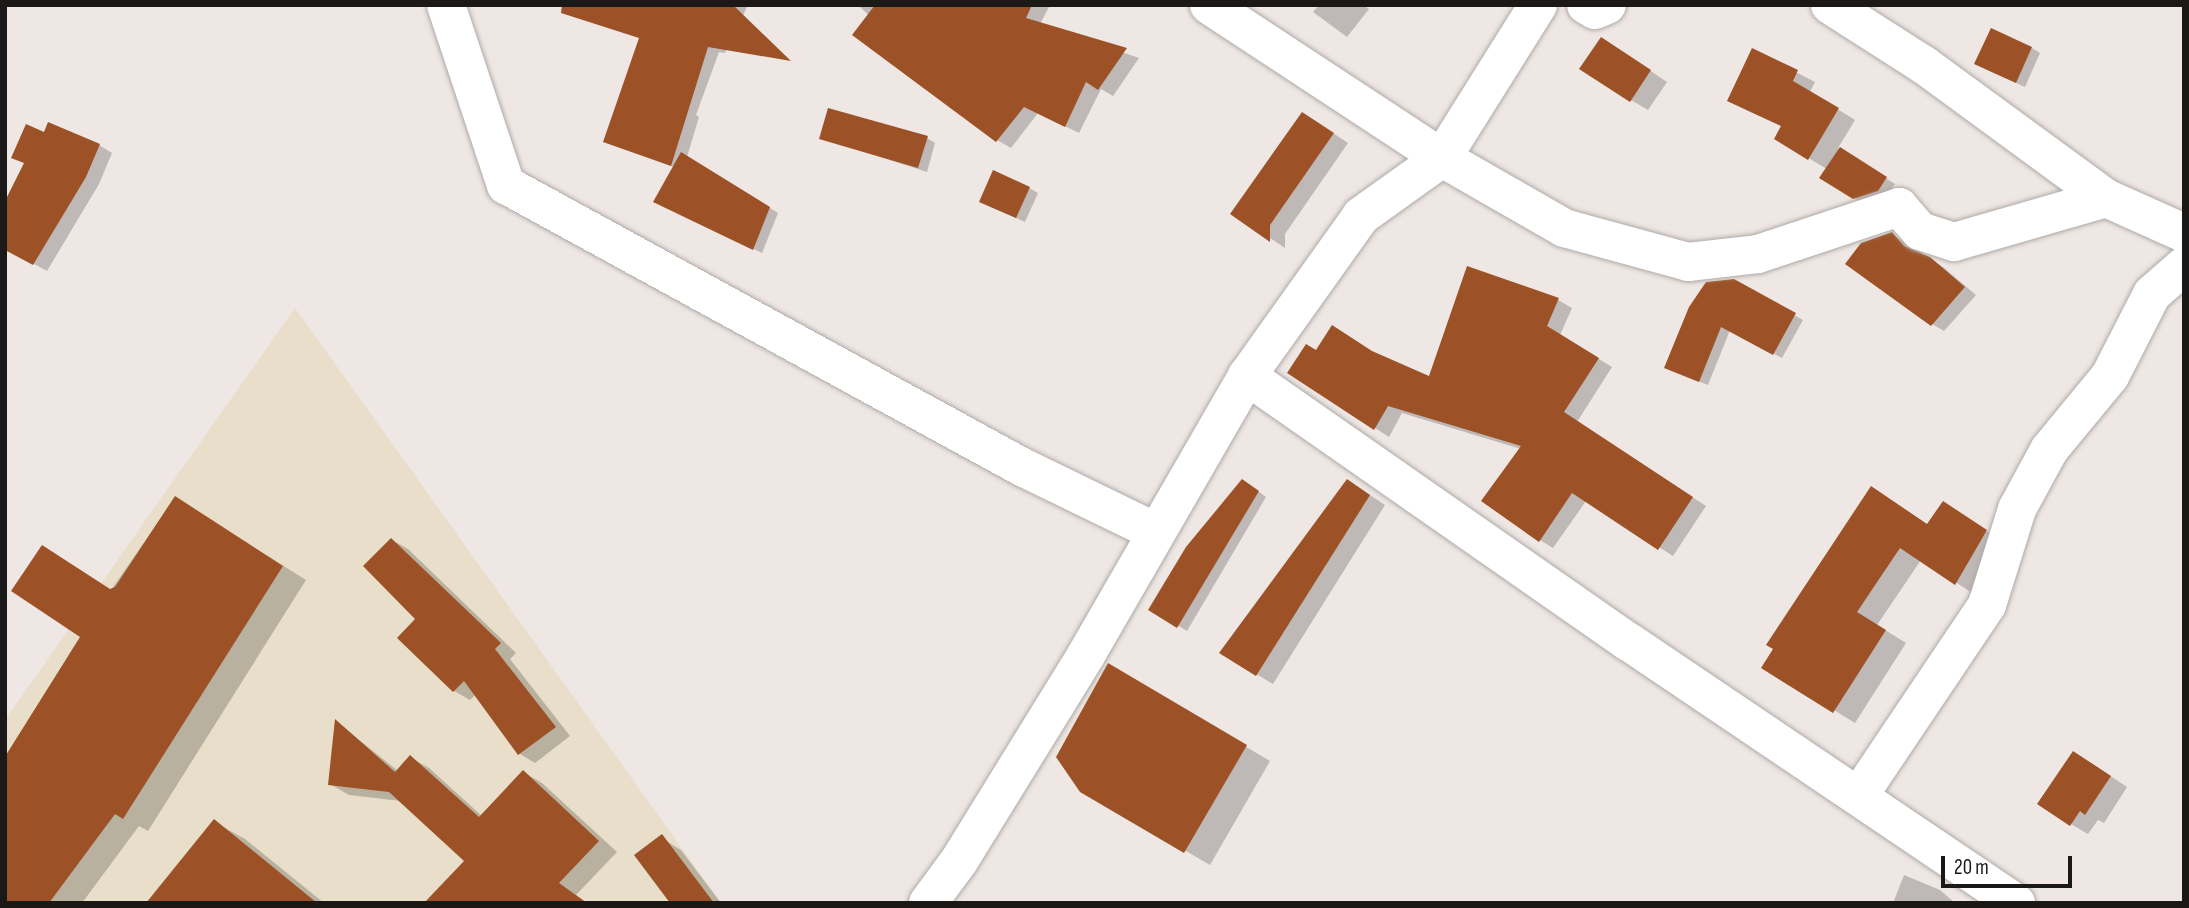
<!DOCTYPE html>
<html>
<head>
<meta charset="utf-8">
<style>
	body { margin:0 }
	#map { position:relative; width:2189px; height:908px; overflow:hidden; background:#eee7e4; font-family:"Sofia Sans Condensed",sans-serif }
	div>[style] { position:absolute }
	.industrial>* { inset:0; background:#e8dec9 }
	.shadow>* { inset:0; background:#0003 }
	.building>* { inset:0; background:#9c5226 }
	.roads { filter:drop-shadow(0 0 2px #afaaa7) drop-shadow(0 0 2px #afaaa7) }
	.minor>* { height:38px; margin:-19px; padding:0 19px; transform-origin:19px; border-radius:19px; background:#fff }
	span { translate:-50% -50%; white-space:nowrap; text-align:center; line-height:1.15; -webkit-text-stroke:5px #fff; paint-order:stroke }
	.frame { position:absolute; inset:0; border:7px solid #1b1918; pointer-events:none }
	.scale { position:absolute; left:1941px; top:856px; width:131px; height:32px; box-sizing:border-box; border:4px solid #1b1918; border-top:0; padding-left:9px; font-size:21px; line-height:24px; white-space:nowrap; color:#1b1918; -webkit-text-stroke:5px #fff; paint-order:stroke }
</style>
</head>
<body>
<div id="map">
	<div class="industrial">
		<i style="clip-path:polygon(295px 308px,721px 903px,5px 903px,5px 720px)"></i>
	</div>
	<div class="shadow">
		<i style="clip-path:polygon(666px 5px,748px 5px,725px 53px,719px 52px,696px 115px,699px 117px,687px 157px,778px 213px,762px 253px,664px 206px,674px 167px,605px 141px)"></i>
		<i style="clip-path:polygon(858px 5px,1050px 5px,1040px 24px,1139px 58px,1113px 96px,1101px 89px,1079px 133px,1038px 113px,1011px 148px,997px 140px)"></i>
		<i style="clip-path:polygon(1319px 5px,1363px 5px,1369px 9px,1347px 37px,1313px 12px)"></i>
		<i style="clip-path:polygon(2032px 48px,2040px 53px,2025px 87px,1985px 69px)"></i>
		<i style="clip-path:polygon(1618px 49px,1667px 82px,1648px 110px,1631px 100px)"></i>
		<i style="clip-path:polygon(1753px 50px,1815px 82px,1810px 92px,1855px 120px,1838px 148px,1895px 184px,1887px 195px,1863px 203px,1854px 198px,1827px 169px,1776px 139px,1783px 127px,1746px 110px)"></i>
		<i style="clip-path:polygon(1318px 123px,1348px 143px,1285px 234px,1285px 248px,1232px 213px)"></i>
		<i style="clip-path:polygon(45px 134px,99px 145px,112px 153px,99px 184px,47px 271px,5px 248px,26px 164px)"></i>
		<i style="clip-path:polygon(821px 138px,927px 138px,935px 143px,927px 172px)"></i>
		<i style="clip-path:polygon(1029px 188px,1038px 193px,1025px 222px,989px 206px)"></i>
		<i style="clip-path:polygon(1892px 234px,1943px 267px,1976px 295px,1944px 331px,1932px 324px)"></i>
		<i style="clip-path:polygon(1734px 281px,1803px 320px,1782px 358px,1730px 330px,1708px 385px,1675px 372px)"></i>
		<i style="clip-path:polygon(1558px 300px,1572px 308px,1560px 335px,1612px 367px,1577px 422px,1706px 506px,1673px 556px,1586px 501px,1553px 548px,1540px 540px,1521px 449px,1402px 413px,1389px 437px,1290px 373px,1316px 352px,1376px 355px,1430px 378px)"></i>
		<i style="clip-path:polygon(1251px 486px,1266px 497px,1187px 631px,1151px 609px)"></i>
		<i style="clip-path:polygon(1364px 491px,1385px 505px,1273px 684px,1222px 653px)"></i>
		<i style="clip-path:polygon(175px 498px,306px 580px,148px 831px,139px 826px,82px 903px,5px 903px,5px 764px,83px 636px,43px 547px,111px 590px)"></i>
		<i style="clip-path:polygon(1892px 501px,1928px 525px,1944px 503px,2007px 544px,1977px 596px,1921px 560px,1877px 625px,1906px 643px,1855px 723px,1764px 667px)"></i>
		<i style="clip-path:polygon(392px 540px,408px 549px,516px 653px,510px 659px,570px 736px,535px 763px,520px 754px,476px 694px,470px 700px,454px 691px,399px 638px,417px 619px)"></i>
		<i style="clip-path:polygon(1108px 665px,1270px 761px,1210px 865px,1081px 790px)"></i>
		<i style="clip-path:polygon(337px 722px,398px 771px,411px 758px,429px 768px,482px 816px,523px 772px,542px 783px,617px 852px,576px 895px,582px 899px,578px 903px,467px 861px,401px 801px,349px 795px,330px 784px)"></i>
		<i style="clip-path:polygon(2091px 763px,2127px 787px,2104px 823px,2098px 820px,2088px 834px,2071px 824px)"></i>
		<i style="clip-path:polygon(214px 822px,245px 839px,324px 903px,149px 903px)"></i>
		<i style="clip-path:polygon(666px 841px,681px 850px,721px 903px,673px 903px)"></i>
		<i style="clip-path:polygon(1904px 875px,1940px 890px,1955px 903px,1893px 903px)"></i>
	</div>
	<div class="building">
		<i style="clip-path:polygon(562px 5px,733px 5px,791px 61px,708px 47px,671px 166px,603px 142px,639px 38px,561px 13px)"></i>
		<i style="clip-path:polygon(875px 5px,1032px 5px,1026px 18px,1127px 48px,1098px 90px,1086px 82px,1065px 127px,1024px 107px,996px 142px,852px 35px)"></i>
		<i style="clip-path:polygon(1991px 28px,2032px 47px,2016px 83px,1974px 64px)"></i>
		<i style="clip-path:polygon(1601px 37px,1651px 70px,1630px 102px,1579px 69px)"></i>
		<i style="clip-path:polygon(1752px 48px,1798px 70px,1793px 81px,1839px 108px,1808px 160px,1774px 139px,1781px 126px,1727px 101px)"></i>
		<i style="clip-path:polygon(828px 108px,928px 136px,918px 168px,819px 139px)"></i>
		<i style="clip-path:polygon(1302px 112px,1334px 133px,1270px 225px,1270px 242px,1230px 214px)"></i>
		<i style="clip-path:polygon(48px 122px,100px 144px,86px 177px,33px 265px,5px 250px,5px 201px,24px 163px,11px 158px,26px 124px,44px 132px)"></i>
		<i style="clip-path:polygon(1840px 147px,1887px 177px,1878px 191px,1853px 199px,1819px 178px)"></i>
		<i style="clip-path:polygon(681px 152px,770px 207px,753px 250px,653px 202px)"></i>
		<i style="clip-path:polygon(993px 170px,1030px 187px,1016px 218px,979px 202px)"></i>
		<i style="clip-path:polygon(1892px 232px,1904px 246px,1930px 257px,1965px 287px,1931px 326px,1845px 264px,1861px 243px)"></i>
		<i style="clip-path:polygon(1467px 266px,1559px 298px,1547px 326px,1599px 358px,1564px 412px,1693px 497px,1658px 550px,1572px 493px,1539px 542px,1481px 501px,1521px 446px,1388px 406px,1374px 430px,1287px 373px,1306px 344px,1316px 350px,1332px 325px,1372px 351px,1429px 376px)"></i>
		<i style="clip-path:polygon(1734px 279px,1796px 313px,1773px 355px,1721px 327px,1699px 382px,1664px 368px,1689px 307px,1706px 282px)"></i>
		<i style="clip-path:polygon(1242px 479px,1259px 491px,1177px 628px,1148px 610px,1186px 547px)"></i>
		<i style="clip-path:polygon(1347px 479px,1370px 495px,1256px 676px,1219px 653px)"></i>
		<i style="clip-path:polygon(1871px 486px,1927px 524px,1943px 501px,1987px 530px,1955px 585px,1900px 548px,1857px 612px,1886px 630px,1833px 713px,1761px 668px,1773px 649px,1766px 645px)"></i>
		<i style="clip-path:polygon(175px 496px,283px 566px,123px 819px,115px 814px,49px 903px,5px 903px,6px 755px,80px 637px,11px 591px,42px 545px,110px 589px,115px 587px)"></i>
		<i style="clip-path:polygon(391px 538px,501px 643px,495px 649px,556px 727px,518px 755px,464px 681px,453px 692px,397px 638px,415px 619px,363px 566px)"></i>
		<i style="clip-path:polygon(1108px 663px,1247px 745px,1184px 853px,1080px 792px,1056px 757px)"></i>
		<i style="clip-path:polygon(335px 719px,395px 772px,410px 755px,479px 817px,523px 770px,599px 841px,559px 883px,587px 903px,424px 903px,464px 861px,389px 792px,328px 785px)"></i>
		<i style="clip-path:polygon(2073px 751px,2111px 776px,2085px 815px,2080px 811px,2070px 826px,2037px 804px)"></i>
		<i style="clip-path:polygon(214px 819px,317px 903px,146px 903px)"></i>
		<i style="clip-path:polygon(662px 834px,714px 903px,670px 903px,634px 855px)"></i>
	</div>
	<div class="roads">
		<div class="minor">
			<i style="left:446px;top:5px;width:190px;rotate:71.6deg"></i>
			<i style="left:506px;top:185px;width:588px;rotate:28.66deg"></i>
			<i style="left:1022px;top:467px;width:149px;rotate:25.9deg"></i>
			<i style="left:1209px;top:5px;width:279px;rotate:33.3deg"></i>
			<i style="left:1442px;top:158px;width:141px;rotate:29.8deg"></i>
			<i style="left:1564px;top:228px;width:129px;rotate:15.3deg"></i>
			<i style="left:1688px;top:262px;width:70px;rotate:-6.5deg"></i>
			<i style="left:1758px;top:254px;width:149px;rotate:-18.4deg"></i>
			<i style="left:1899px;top:207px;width:32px;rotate:49deg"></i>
			<i style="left:1920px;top:231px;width:36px;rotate:18deg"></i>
			<i style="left:1954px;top:242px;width:158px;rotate:-16.1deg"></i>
			<i style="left:1586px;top:5px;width:10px;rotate:29deg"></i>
			<i style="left:1595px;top:10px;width:13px;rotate:-23deg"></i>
			<i style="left:1830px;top:5px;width:112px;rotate:32.6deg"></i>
			<i style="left:1924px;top:65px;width:225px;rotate:36.2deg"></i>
			<i style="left:2106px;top:198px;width:85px;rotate:24.2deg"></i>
			<i style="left:1247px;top:376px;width:465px;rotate:34.9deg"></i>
			<i style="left:1629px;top:642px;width:467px;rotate:34deg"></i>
			<i style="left:1860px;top:794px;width:228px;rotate:-56.1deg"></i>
			<i style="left:1987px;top:605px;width:101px;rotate:-72.6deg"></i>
			<i style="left:2017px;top:509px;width:67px;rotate:-61.5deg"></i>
			<i style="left:2049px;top:450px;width:96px;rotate:-50.5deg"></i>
			<i style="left:2110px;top:376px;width:92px;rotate:-62.9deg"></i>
			<i style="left:2152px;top:294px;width:43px;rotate:-41.2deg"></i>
			<i style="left:928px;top:903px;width:52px;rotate:-53.6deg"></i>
			<i style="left:959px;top:861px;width:242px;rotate:-58.3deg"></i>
			<i style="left:1086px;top:655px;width:322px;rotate:-60deg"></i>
			<i style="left:1247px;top:376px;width:196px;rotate:-54.5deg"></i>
			<i style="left:1361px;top:216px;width:100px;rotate:-35.6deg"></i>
			<i style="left:1442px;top:158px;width:181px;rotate:-57.9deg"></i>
		</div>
	</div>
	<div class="frame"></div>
	<div class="scale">20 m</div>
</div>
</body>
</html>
